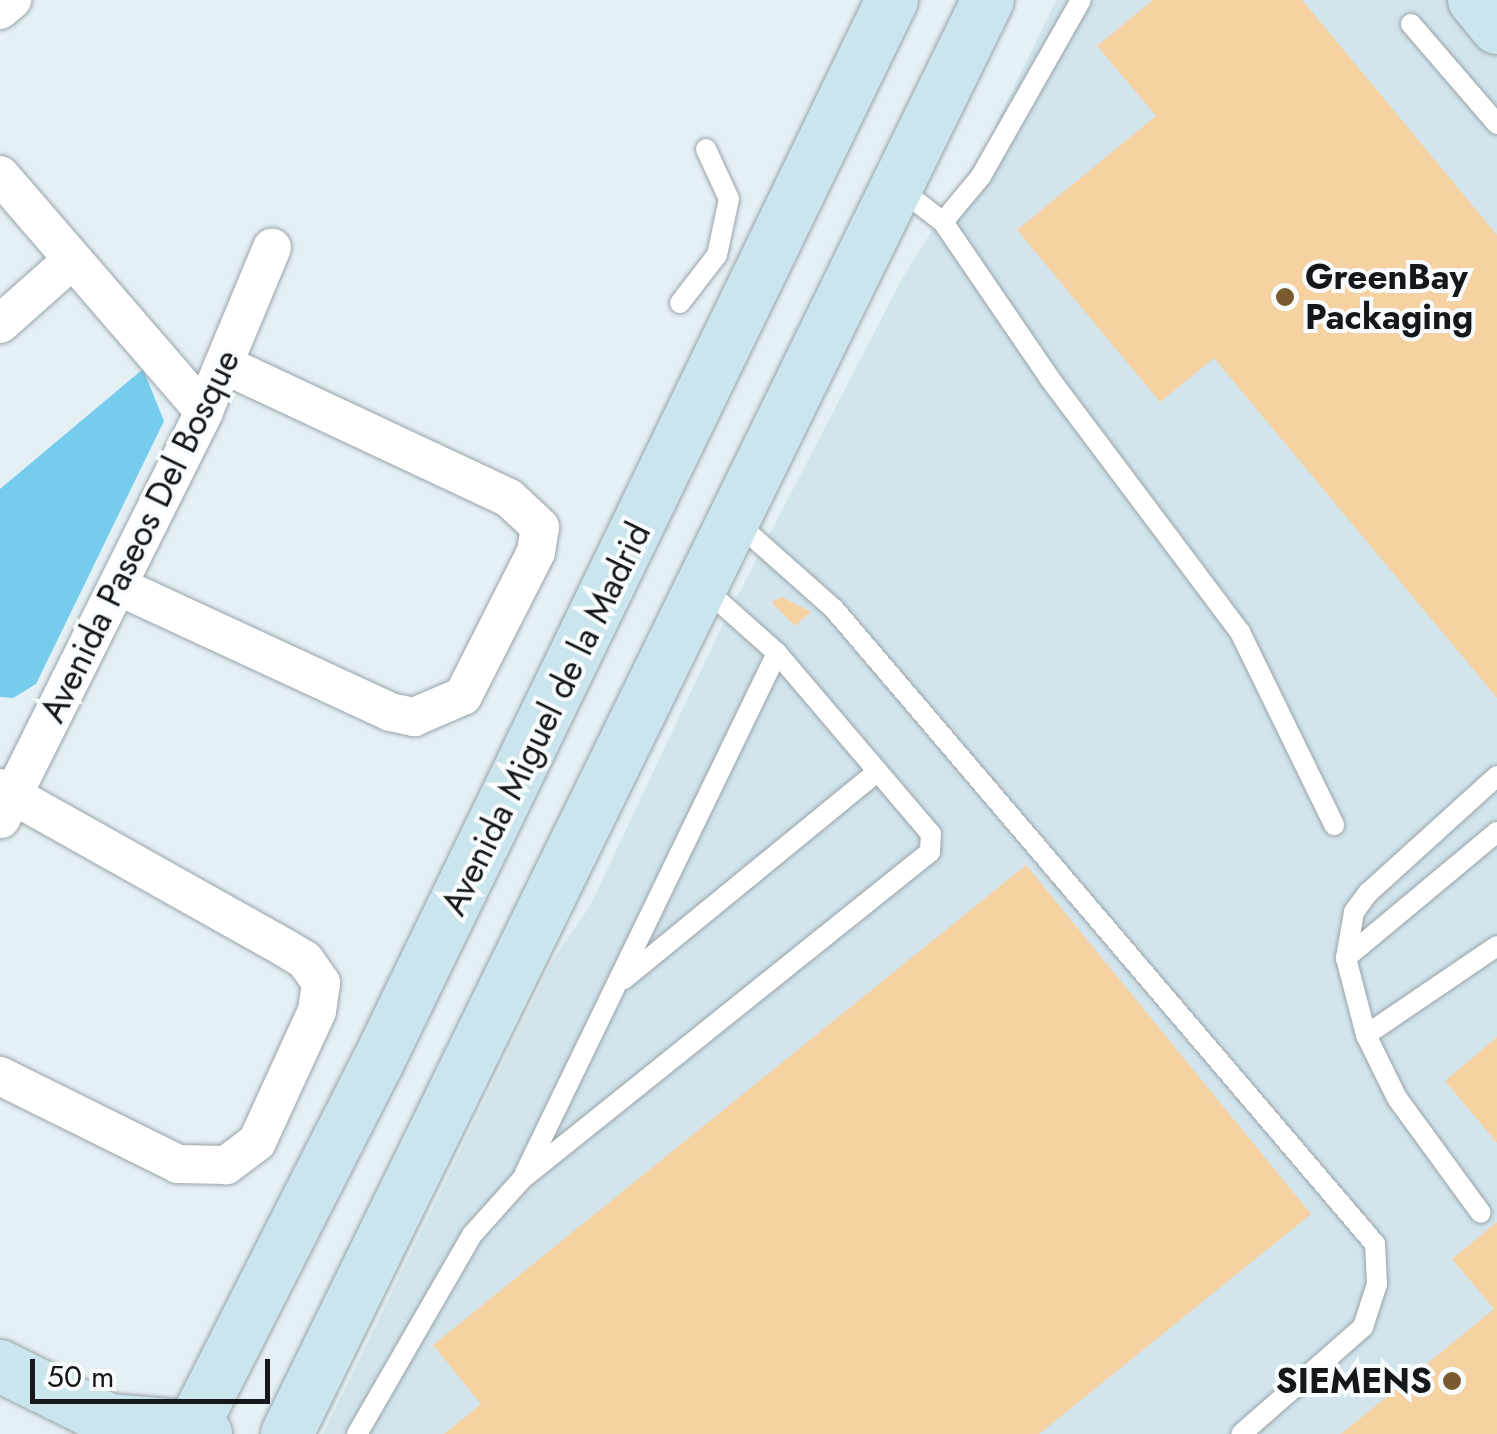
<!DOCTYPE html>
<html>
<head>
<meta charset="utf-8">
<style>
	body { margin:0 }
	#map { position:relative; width:1497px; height:1434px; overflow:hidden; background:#e5f0f5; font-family:Jost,sans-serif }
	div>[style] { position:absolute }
	.built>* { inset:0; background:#d2e5ed }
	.green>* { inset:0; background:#75cced }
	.building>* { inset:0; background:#f6d2a2 }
	.roads { filter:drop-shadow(0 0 2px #99a3a8) drop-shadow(0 0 2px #99a3a8) }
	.lane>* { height:20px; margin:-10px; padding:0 10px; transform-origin:10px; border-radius:10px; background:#fff }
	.street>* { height:38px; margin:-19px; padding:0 19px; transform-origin:19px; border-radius:19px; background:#fff }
	.secondary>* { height:52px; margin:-26px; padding:0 26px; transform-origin:26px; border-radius:26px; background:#cae5ee }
	.dots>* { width:28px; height:28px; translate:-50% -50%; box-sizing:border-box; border:5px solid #f8fcfe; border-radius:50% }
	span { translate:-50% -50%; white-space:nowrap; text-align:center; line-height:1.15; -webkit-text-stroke:8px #f8fcfe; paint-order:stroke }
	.poi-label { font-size:35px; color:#15181a; font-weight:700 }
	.left { translate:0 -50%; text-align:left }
	.right { translate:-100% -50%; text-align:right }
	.street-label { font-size:35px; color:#15181a }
	.scale { position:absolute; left:30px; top:1359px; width:240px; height:45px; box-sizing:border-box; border:5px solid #15181a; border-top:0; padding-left:12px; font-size:30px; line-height:35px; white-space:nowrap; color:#15181a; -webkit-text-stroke:8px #f8fcfe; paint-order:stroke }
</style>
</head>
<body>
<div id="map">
	<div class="built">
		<i style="clip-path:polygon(1056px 0,1497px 0,1497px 1434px,323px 1434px,554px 958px,590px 906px,721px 628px,903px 277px,986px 145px)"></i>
	</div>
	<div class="green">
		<i style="clip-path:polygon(143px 369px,164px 421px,36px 684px,13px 698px,0 697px,0 489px)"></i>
	</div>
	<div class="building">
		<i style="clip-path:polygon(1153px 0,1302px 0,1497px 235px,1497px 698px,1214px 358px,1160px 402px,1017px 230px,1156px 116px,1097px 46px)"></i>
		<i style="clip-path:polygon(782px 597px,811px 612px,795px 626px,771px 602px)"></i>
		<i style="clip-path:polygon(1026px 865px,1311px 1214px,1039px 1434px,444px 1434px,481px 1404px,433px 1345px)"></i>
		<i style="clip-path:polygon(1497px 1037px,1497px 1143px,1445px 1081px)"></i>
		<i style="clip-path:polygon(1497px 1222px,1497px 1434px,1341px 1434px,1494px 1309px,1452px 1259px)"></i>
	</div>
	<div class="roads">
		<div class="lane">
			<i style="left:1411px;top:24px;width:132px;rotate:49.3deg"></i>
			<i style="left:899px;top:188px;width:56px;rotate:37.7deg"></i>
			<i style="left:943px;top:222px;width:60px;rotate:-50.4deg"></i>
			<i style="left:981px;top:176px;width:202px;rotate:-60.4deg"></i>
			<i style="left:943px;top:222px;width:190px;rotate:55.7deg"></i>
			<i style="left:1050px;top:379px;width:316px;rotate:53.1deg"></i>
			<i style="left:1240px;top:632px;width:215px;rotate:64deg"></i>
			<i style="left:680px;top:303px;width:61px;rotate:-52.4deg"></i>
			<i style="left:717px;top:255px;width:57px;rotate:-77.9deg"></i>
			<i style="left:729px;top:199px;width:55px;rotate:-114.7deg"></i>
			<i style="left:736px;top:522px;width:131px;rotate:41.6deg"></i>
			<i style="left:834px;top:609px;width:834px;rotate:49.57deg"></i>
			<i style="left:1375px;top:1244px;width:40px;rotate:87.1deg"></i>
			<i style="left:1377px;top:1284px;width:45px;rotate:108deg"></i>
			<i style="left:1363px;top:1327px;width:162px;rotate:138.7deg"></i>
			<i style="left:1497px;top:832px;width:197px;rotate:140.2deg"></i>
			<i style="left:1346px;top:958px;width:80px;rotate:75.4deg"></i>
			<i style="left:1366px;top:1035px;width:158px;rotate:-34.2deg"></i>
			<i style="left:1346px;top:958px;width:47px;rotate:-80.1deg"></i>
			<i style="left:1354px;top:912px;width:24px;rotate:-54deg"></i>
			<i style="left:1368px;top:893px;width:174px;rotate:-42.2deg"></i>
			<i style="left:624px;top:979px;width:328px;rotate:-39.3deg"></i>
			<i style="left:1366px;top:1035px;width:70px;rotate:63.8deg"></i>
			<i style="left:1397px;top:1098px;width:142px;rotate:53.9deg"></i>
			<i style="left:525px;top:1173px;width:578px;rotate:-64.14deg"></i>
			<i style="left:357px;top:1434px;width:230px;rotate:-60deg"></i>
			<i style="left:472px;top:1235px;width:75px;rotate:-48.2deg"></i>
			<i style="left:522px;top:1179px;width:523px;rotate:-38.71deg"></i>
			<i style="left:930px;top:852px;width:18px;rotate:-87deg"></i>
			<i style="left:931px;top:834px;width:238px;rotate:-130.4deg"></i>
			<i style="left:777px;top:653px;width:98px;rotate:-138.3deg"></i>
		</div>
		<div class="street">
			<i style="left:0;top:10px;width:16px;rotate:-40deg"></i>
			<i style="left:0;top:175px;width:312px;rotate:49.2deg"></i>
			<i style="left:0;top:324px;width:95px;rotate:-41.6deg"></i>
			<i style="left:120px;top:587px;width:298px;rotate:24.8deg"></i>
			<i style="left:390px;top:712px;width:25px;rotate:12deg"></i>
			<i style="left:414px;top:717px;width:53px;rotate:-23.2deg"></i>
			<i style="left:463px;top:696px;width:161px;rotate:-63.1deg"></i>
			<i style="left:536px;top:552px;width:25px;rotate:-81deg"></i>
			<i style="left:540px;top:527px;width:42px;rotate:-136.9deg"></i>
			<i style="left:509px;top:498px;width:314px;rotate:-154.9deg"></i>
			<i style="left:0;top:788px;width:327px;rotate:29.3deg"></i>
			<i style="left:285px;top:948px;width:23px;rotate:31deg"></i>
			<i style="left:305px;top:960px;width:28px;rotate:55deg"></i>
			<i style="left:321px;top:983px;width:28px;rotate:98deg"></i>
			<i style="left:317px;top:1011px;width:144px;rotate:114.6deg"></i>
			<i style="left:257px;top:1142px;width:39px;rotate:143deg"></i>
			<i style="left:226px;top:1165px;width:48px;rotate:-178.8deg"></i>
			<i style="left:178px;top:1164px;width:199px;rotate:-153.7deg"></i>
			<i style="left:1px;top:819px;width:456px;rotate:-63.5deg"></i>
			<i style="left:204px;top:411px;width:177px;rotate:-67.4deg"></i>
		</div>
		<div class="secondary">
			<i style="left:1474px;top:0;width:36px;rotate:51deg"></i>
			<i style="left:0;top:1366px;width:122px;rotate:26.4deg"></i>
			<i style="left:109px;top:1420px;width:84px;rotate:4.8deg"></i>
			<i style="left:193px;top:1427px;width:15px;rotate:28deg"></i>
			<i style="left:189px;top:1434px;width:415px;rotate:-63.1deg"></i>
			<i style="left:377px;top:1064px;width:1182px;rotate:-64.17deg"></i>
			<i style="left:287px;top:1434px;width:1596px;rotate:-63.95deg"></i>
		</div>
	</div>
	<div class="dots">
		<i style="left:1285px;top:297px;background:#7a5b2f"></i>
		<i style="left:1452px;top:1381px;background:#7a5b2f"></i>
	</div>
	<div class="poi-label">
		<span class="left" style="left:1305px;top:297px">GreenBay<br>Packaging</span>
		<span class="right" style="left:1432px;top:1381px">SIEMENS</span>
	</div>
	<div class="street-label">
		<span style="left:140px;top:536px;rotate:-64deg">Avenida Paseos Del Bosque</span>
		<span style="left:546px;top:719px;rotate:-64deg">Avenida Miguel de la Madrid</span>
	</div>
	<div class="scale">50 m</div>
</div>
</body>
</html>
